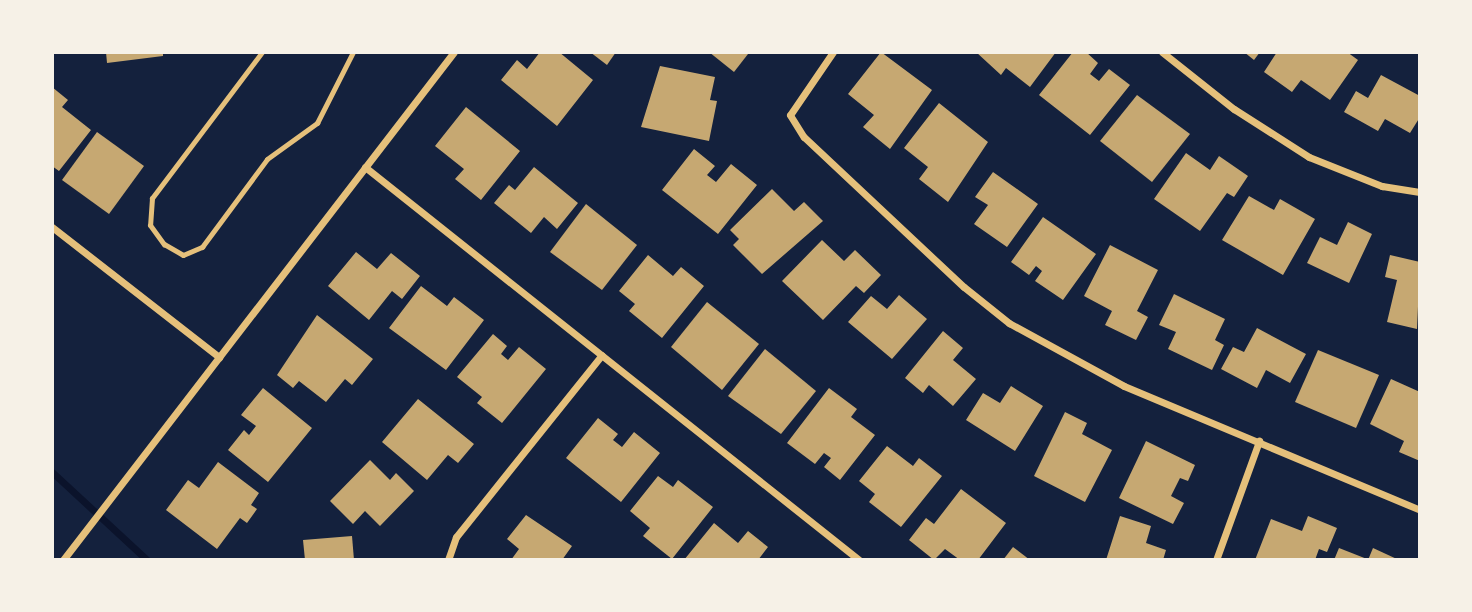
<!DOCTYPE html>
<html>
<head>
<meta charset="utf-8">
<style>
	body { margin:0 }
	#map { position:relative; width:1472px; height:612px; overflow:hidden; background:#14213d; font-family:"Archivo Narrow",sans-serif }
	div>[style] { position:absolute }
	.stream>* { height:7px; margin:-3.5px; padding:0 3.5px; transform-origin:3.5px; border-radius:3.5px; background:#0b132b }
	.building>* { inset:0; background:#c6a872 }
	.service>* { height:5px; margin:-2.5px; padding:0 2.5px; transform-origin:2.5px; border-radius:2.5px; background:#e5c07b }
	.minor>* { height:7px; margin:-3.5px; padding:0 3.5px; transform-origin:3.5px; border-radius:3.5px; background:#e5c07b }
	span { translate:-50% -50%; white-space:nowrap; text-align:center; line-height:1.15; -webkit-text-stroke:6px #f6f1e7; paint-order:stroke }
	.frame { position:absolute; inset:0; border:54px solid #f6f1e7; pointer-events:none }
</style>
</head>
<body>
<div id="map">
	<div class="stream">
		<i style="left:52px;top:472px;width:129px;rotate:42.8deg"></i>
	</div>
	<div class="building">
		<i style="clip-path:polygon(106px 52px,163px 52px,163px 56px,107px 63px)"></i>
		<i style="clip-path:polygon(540px 52px,559px 52px,593px 80px,557px 126px,501px 80px,517px 60px,527px 69px)"></i>
		<i style="clip-path:polygon(590px 52px,616px 52px,607px 65px)"></i>
		<i style="clip-path:polygon(709px 52px,746px 52px,748px 54px,734px 72px)"></i>
		<i style="clip-path:polygon(881px 52px,932px 90px,890px 149px,863px 127px,874px 115px,848px 94px)"></i>
		<i style="clip-path:polygon(976px 52px,1056px 52px,1030px 87px,1006px 68px,1001px 75px)"></i>
		<i style="clip-path:polygon(1073px 52px,1086px 52px,1098px 63px,1090px 74px,1099px 81px,1109px 69px,1130px 85px,1090px 135px,1039px 95px)"></i>
		<i style="clip-path:polygon(1244px 52px,1260px 52px,1254px 60px)"></i>
		<i style="clip-path:polygon(1277px 52px,1347px 52px,1358px 60px,1330px 100px,1301px 80px,1292px 92px,1264px 72px)"></i>
		<i style="clip-path:polygon(660px 66px,715px 77px,710px 100px,717px 101px,709px 141px,641px 127px)"></i>
		<i style="clip-path:polygon(1381px 75px,1420px 96px,1420px 117px,1410px 133px,1385px 119px,1378px 131px,1344px 112px,1356px 91px,1368px 98px)"></i>
		<i style="clip-path:polygon(52px 87px,68px 100px,62px 107px,91px 130px,59px 171px,52px 166px)"></i>
		<i style="clip-path:polygon(1137px 95px,1190px 134px,1152px 182px,1100px 141px)"></i>
		<i style="clip-path:polygon(939px 103px,988px 142px,948px 202px,919px 179px,928px 167px,904px 148px)"></i>
		<i style="clip-path:polygon(466px 107px,520px 151px,481px 200px,455px 179px,464px 169px,435px 146px)"></i>
		<i style="clip-path:polygon(97px 132px,144px 166px,109px 214px,62px 180px)"></i>
		<i style="clip-path:polygon(694px 149px,715px 166px,707px 175px,716px 182px,731px 164px,757px 185px,718px 234px,662px 190px)"></i>
		<i style="clip-path:polygon(1186px 153px,1210px 170px,1219px 156px,1248px 176px,1234px 197px,1227px 193px,1200px 231px,1154px 199px)"></i>
		<i style="clip-path:polygon(534px 167px,578px 203px,557px 229px,544px 217px,531px 233px,494px 203px,509px 185px,515px 190px)"></i>
		<i style="clip-path:polygon(993px 172px,1038px 204px,1007px 247px,974px 224px,988px 205px,975px 197px)"></i>
		<i style="clip-path:polygon(772px 189px,794px 211px,804px 202px,823px 221px,762px 274px,733px 245px,739px 239px,730px 230px)"></i>
		<i style="clip-path:polygon(1249px 196px,1274px 210px,1280px 199px,1315px 219px,1283px 275px,1222px 240px)"></i>
		<i style="clip-path:polygon(586px 204px,637px 245px,602px 290px,550px 252px)"></i>
		<i style="clip-path:polygon(1043px 217px,1096px 254px,1063px 300px,1035px 281px,1042px 271px,1036px 266px,1029px 275px,1011px 262px)"></i>
		<i style="clip-path:polygon(1348px 222px,1372px 234px,1349px 283px,1307px 263px,1320px 237px,1337px 245px)"></i>
		<i style="clip-path:polygon(822px 240px,844px 261px,855px 250px,881px 275px,864px 293px,856px 286px,823px 320px,782px 281px)"></i>
		<i style="clip-path:polygon(1110px 245px,1158px 270px,1137px 311px,1148px 317px,1136px 340px,1105px 325px,1112px 311px,1084px 296px)"></i>
		<i style="clip-path:polygon(356px 252px,377px 269px,391px 253px,420px 276px,402px 299px,392px 291px,369px 320px,328px 286px)"></i>
		<i style="clip-path:polygon(648px 255px,673px 276px,681px 267px,704px 286px,662px 338px,629px 311px,635px 304px,619px 291px)"></i>
		<i style="clip-path:polygon(1390px 255px,1420px 262px,1417px 329px,1387px 322px,1397px 280px,1385px 277px)"></i>
		<i style="clip-path:polygon(421px 286px,447px 306px,454px 297px,484px 320px,446px 370px,389px 328px)"></i>
		<i style="clip-path:polygon(1174px 294px,1225px 319px,1215px 340px,1224px 345px,1212px 370px,1168px 349px,1176px 332px,1159px 325px)"></i>
		<i style="clip-path:polygon(899px 295px,927px 319px,892px 359px,848px 322px,871px 296px,887px 309px)"></i>
		<i style="clip-path:polygon(707px 302px,759px 344px,722px 390px,671px 347px)"></i>
		<i style="clip-path:polygon(317px 315px,373px 359px,352px 385px,345px 379px,326px 402px,299px 381px,293px 388px,277px 375px)"></i>
		<i style="clip-path:polygon(1257px 328px,1306px 354px,1290px 383px,1266px 370px,1257px 388px,1221px 369px,1233px 347px,1244px 352px)"></i>
		<i style="clip-path:polygon(943px 331px,963px 348px,953px 360px,976px 379px,953px 406px,929px 385px,923px 393px,905px 378px)"></i>
		<i style="clip-path:polygon(493px 334px,507px 346px,501px 354px,508px 360px,519px 347px,546px 369px,502px 423px,477px 403px,482px 397px,457px 377px)"></i>
		<i style="clip-path:polygon(765px 349px,816px 391px,781px 434px,728px 396px)"></i>
		<i style="clip-path:polygon(1318px 350px,1379px 375px,1356px 428px,1295px 402px)"></i>
		<i style="clip-path:polygon(1391px 379px,1420px 392px,1420px 461px,1399px 452px,1404px 441px,1370px 424px)"></i>
		<i style="clip-path:polygon(1011px 386px,1043px 406px,1015px 451px,966px 420px,983px 393px,1000px 403px)"></i>
		<i style="clip-path:polygon(263px 388px,312px 428px,268px 482px,228px 450px,244px 430px,249px 435px,256px 426px,241px 415px)"></i>
		<i style="clip-path:polygon(829px 388px,857px 409px,851px 417px,875px 435px,840px 480px,824px 467px,831px 458px,824px 453px,815px 464px,787px 443px)"></i>
		<i style="clip-path:polygon(418px 399px,474px 444px,458px 463px,448px 455px,427px 480px,382px 442px)"></i>
		<i style="clip-path:polygon(1065px 412px,1087px 423px,1082px 434px,1112px 450px,1085px 502px,1034px 476px)"></i>
		<i style="clip-path:polygon(598px 418px,618px 434px,613px 440px,622px 447px,634px 432px,660px 453px,621px 502px,566px 458px)"></i>
		<i style="clip-path:polygon(1146px 441px,1195px 465px,1188px 481px,1180px 478px,1171px 496px,1184px 503px,1173px 524px,1119px 498px)"></i>
		<i style="clip-path:polygon(887px 446px,913px 466px,919px 458px,942px 476px,901px 527px,869px 502px,875px 494px,859px 481px)"></i>
		<i style="clip-path:polygon(370px 460px,390px 480px,396px 473px,414px 491px,380px 526px,365px 511px,353px 524px,330px 501px)"></i>
		<i style="clip-path:polygon(218px 462px,259px 493px,251px 505px,257px 509px,247px 523px,240px 518px,217px 549px,166px 510px,188px 480px,199px 488px)"></i>
		<i style="clip-path:polygon(658px 476px,673px 487px,678px 480px,713px 507px,672px 559px,643px 536px,650px 528px,630px 511px)"></i>
		<i style="clip-path:polygon(961px 489px,1006px 523px,978px 560px,960px 560px,945px 549px,934px 560px,909px 540px,926px 518px,934px 524px)"></i>
		<i style="clip-path:polygon(526px 515px,572px 546px,562px 560px,511px 560px,519px 549px,507px 539px)"></i>
		<i style="clip-path:polygon(1120px 516px,1151px 526px,1146px 543px,1166px 550px,1163px 560px,1106px 560px)"></i>
		<i style="clip-path:polygon(1308px 516px,1337px 528px,1327px 552px,1319px 549px,1315px 560px,1255px 560px,1271px 519px,1302px 531px)"></i>
		<i style="clip-path:polygon(714px 523px,738px 543px,748px 531px,768px 547px,758px 560px,684px 560px)"></i>
		<i style="clip-path:polygon(352px 536px,354px 560px,305px 560px,303px 540px)"></i>
		<i style="clip-path:polygon(1013px 547px,1030px 560px,1003px 560px)"></i>
		<i style="clip-path:polygon(1339px 548px,1367px 559px,1367px 560px,1334px 560px)"></i>
		<i style="clip-path:polygon(1373px 548px,1399px 560px,1368px 560px)"></i>
	</div>
	<div class="service">
		<i style="left:262px;top:52px;width:183px;rotate:127deg"></i>
		<i style="left:152px;top:198px;width:27px;rotate:94deg"></i>
		<i style="left:150px;top:225px;width:24px;rotate:54deg"></i>
		<i style="left:164px;top:244px;width:22px;rotate:30deg"></i>
		<i style="left:183px;top:255px;width:21px;rotate:-23deg"></i>
		<i style="left:202px;top:247px;width:109px;rotate:-53.5deg"></i>
		<i style="left:267px;top:159px;width:62px;rotate:-35.8deg"></i>
		<i style="left:317px;top:123px;width:80px;rotate:-63.1deg"></i>
	</div>
	<div class="minor">
		<i style="left:833px;top:52px;width:76px;rotate:124.3deg"></i>
		<i style="left:790px;top:115px;width:26px;rotate:58deg"></i>
		<i style="left:804px;top:137px;width:219px;rotate:43.2deg"></i>
		<i style="left:964px;top:287px;width:58px;rotate:38.7deg"></i>
		<i style="left:1009px;top:323px;width:131px;rotate:28.7deg"></i>
		<i style="left:1124px;top:386px;width:321px;rotate:22.7deg"></i>
		<i style="left:1162px;top:52px;width:92px;rotate:38.4deg"></i>
		<i style="left:1234px;top:109px;width:89px;rotate:32.6deg"></i>
		<i style="left:1309px;top:157px;width:79px;rotate:21.7deg"></i>
		<i style="left:1382px;top:186px;width:38px;rotate:9deg"></i>
		<i style="left:365px;top:167px;width:631px;rotate:38.5deg"></i>
		<i style="left:52px;top:227px;width:212px;rotate:37.9deg"></i>
		<i style="left:63px;top:560px;width:641px;rotate:-52.42deg"></i>
		<i style="left:448px;top:560px;width:24px;rotate:-71deg"></i>
		<i style="left:456px;top:537px;width:233px;rotate:-51.3deg"></i>
		<i style="left:1216px;top:560px;width:127px;rotate:-70.1deg"></i>
	</div>
	<div class="frame"></div>
</div>
</body>
</html>
